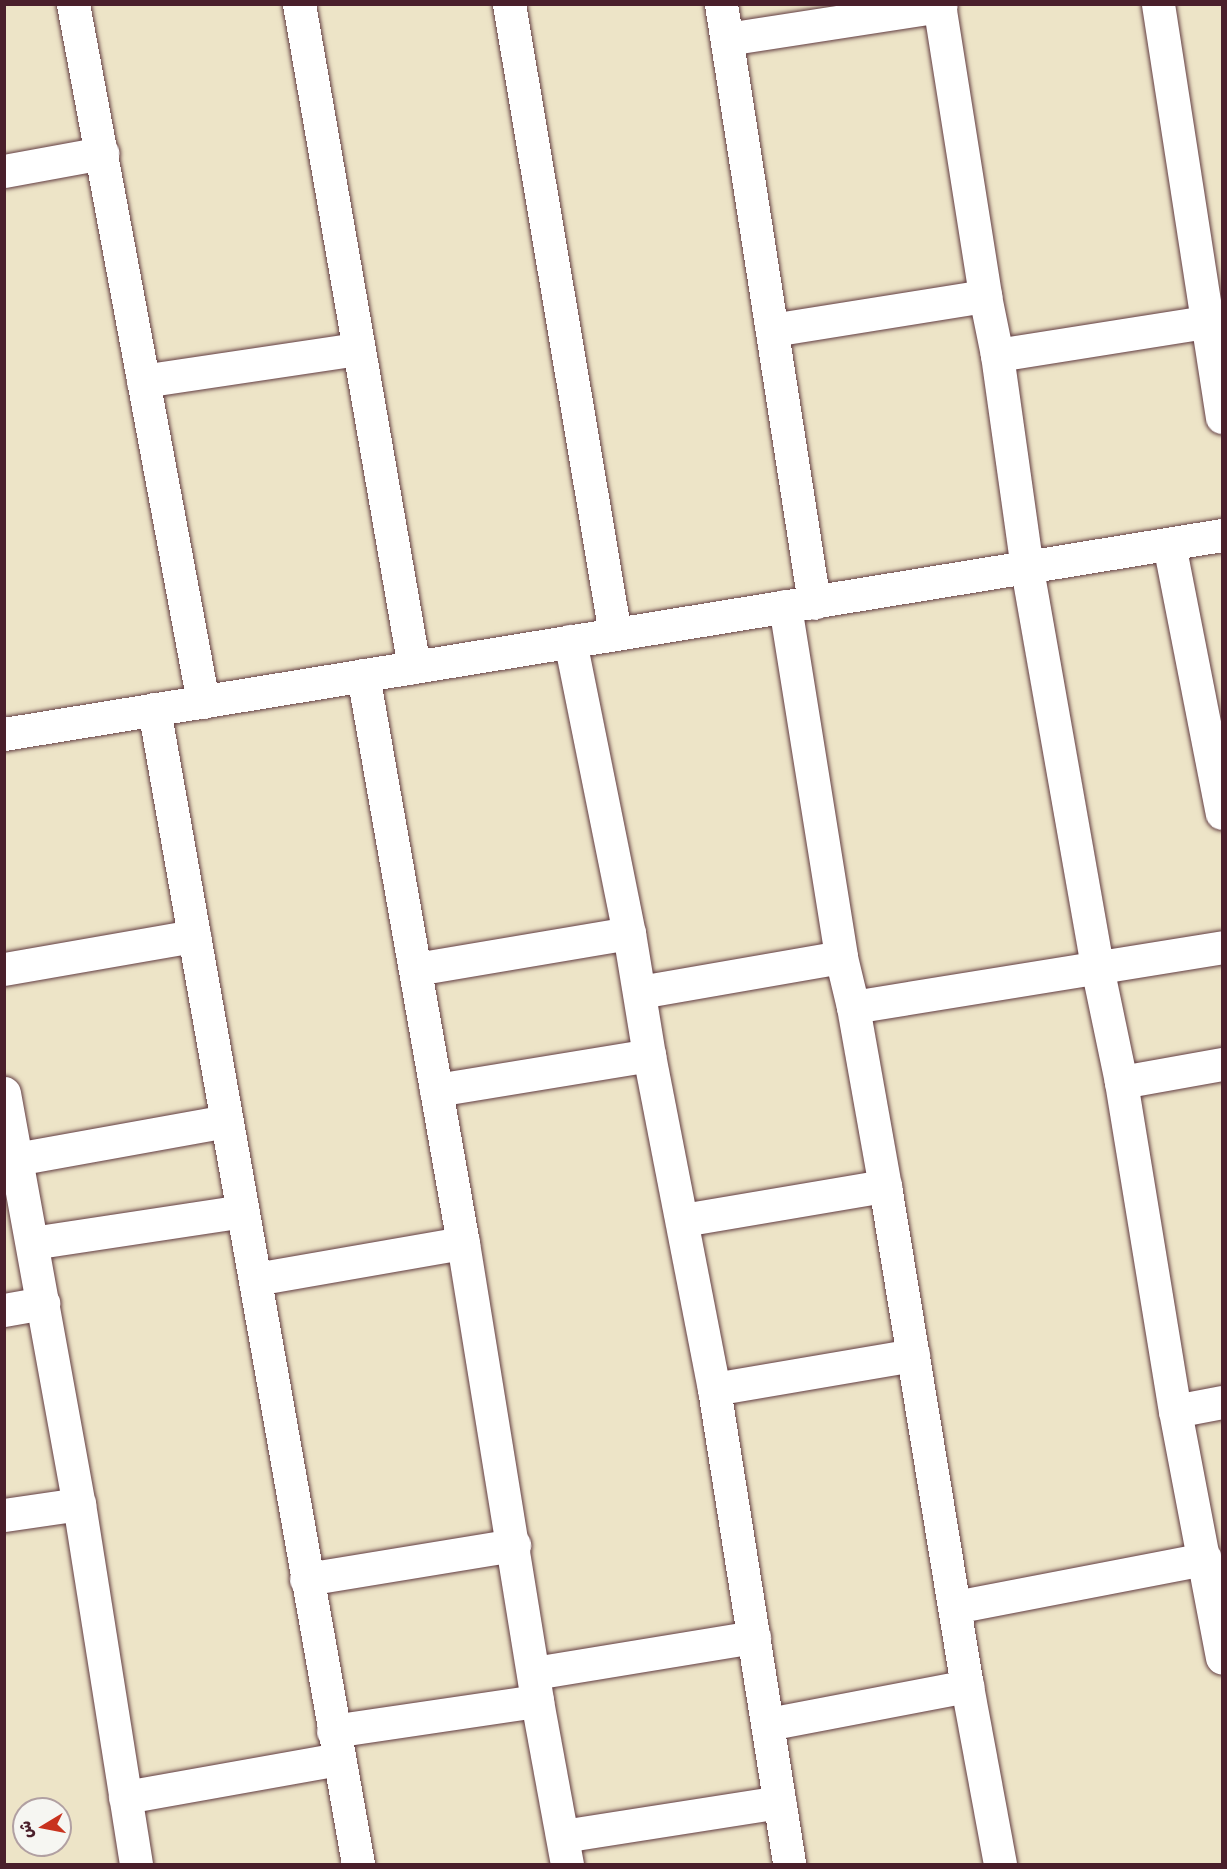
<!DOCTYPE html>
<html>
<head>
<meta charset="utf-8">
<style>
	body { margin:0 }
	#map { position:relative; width:1227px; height:1869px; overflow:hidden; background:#ede4c7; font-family:"Comic Neue","Playpen Sans Arabic",sans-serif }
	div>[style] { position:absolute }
	.roads { filter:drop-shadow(0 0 2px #623d42) drop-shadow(0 0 2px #623d42) }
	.street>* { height:33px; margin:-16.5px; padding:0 16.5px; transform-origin:16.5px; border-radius:16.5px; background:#fff }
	span { translate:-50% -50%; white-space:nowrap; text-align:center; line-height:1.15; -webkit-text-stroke:5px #f6f6f2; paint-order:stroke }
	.frame { position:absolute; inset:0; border:6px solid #4a1f2b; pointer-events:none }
	.north { position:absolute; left:12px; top:1797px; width:60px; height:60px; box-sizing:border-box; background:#f6f6f2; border:2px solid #b1a0a2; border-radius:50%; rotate:260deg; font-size:16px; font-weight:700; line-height:24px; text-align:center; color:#4a1f2b }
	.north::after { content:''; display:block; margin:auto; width:21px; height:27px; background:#c8321e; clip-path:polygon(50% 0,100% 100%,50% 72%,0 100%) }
</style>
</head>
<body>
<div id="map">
	<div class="roads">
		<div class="street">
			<i style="left:73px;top:4px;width:710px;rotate:79.45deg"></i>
			<i style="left:299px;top:4px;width:673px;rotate:80.16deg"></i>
			<i style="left:509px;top:4px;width:639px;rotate:80.45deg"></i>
			<i style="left:721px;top:4px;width:606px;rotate:81.17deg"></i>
			<i style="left:939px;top:4px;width:296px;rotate:81deg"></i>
			<i style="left:985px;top:296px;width:60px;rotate:78.5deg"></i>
			<i style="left:997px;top:355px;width:216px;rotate:82deg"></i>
			<i style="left:1027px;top:569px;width:404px;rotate:80deg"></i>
			<i style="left:1097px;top:967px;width:117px;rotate:78.2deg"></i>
			<i style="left:1121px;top:1082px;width:333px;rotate:80.7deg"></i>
			<i style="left:1175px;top:1411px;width:251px;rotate:79.2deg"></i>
			<i style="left:1158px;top:4px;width:418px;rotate:81.2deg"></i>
			<i style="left:727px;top:39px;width:216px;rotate:-8.8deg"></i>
			<i style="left:4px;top:171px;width:100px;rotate:-10.4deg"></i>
			<i style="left:772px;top:330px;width:216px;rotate:-9.1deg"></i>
			<i style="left:997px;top:355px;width:212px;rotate:-9deg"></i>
			<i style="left:143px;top:381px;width:216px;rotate:-8.5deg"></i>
			<i style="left:1169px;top:544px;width:274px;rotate:78.9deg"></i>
			<i style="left:785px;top:606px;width:355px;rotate:80.9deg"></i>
			<i style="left:841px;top:957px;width:51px;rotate:76.5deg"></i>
			<i style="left:853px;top:1007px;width:182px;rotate:79.9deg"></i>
			<i style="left:885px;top:1186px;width:507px;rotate:80.69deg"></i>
			<i style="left:967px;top:1686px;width:181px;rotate:79.5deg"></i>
			<i style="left:570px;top:641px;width:298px;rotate:78.6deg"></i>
			<i style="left:629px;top:933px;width:124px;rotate:80.7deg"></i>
			<i style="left:649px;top:1055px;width:340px;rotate:79deg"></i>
			<i style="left:714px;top:1389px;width:481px;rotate:81deg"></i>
			<i style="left:363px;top:675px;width:577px;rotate:80.02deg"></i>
			<i style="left:463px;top:1243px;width:464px;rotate:80.8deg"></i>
			<i style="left:537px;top:1701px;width:166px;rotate:79.6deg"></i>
			<i style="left:154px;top:709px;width:1173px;rotate:79.98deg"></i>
			<i style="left:4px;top:734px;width:1234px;rotate:-9.28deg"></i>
			<i style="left:4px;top:969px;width:193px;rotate:-9.9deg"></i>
			<i style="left:416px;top:969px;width:216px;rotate:-9.6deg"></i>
			<i style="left:640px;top:992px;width:204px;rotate:-9.9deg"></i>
			<i style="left:853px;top:1007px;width:374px;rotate:-9.2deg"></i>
			<i style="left:1121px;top:1082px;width:103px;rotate:-10.1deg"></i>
			<i style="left:436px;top:1090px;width:216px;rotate:-9.3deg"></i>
			<i style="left:4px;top:1093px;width:418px;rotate:79.7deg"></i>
			<i style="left:79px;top:1504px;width:364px;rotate:81deg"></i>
			<i style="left:16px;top:1159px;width:214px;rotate:-10.2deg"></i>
			<i style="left:683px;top:1220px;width:205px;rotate:-9.6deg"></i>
			<i style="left:32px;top:1243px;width:213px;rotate:-8.6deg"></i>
			<i style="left:256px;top:1279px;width:210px;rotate:-9.9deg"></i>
			<i style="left:4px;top:1310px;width:40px;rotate:-10deg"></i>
			<i style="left:714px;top:1389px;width:202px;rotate:-9.7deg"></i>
			<i style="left:1175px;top:1411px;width:48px;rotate:-10.8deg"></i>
			<i style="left:4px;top:1515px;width:76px;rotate:-8.3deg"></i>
			<i style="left:306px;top:1579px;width:211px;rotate:-9.3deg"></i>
			<i style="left:955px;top:1607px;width:255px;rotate:-10.9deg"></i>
			<i style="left:534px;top:1673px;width:223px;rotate:-9.3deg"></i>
			<i style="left:768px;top:1724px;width:203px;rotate:-10.8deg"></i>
			<i style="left:333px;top:1731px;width:206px;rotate:-8.4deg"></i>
			<i style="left:125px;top:1797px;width:216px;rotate:-10.1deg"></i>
			<i style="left:563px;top:1836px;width:219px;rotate:-8.9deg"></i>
		</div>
	</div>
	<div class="frame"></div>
	<div class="north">ش</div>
</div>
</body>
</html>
